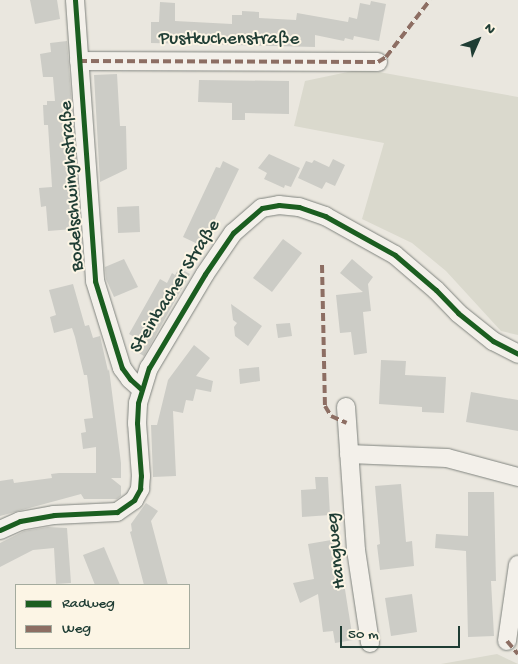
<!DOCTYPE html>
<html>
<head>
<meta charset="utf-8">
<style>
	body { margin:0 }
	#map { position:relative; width:518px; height:664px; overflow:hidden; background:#eae7df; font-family:"Gochi Hand",sans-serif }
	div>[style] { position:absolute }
	.green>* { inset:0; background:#dad9cd }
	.building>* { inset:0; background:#ccccc6 }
	.roads { filter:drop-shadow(0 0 1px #80847f) drop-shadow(0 0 1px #80847f) }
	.minor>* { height:18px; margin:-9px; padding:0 9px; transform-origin:9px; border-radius:9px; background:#f3f0ea }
	.quiet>* { height:4px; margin-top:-2px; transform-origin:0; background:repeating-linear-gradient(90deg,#8d6e63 0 8px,transparent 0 12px) }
	.cycleway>* { height:5px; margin:-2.5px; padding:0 2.5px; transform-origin:2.5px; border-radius:2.5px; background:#1b5e20 }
	span { translate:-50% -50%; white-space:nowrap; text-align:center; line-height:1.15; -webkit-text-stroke:4px #fcf5e5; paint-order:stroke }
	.street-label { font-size:19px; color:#1f3d34 }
	.legend { position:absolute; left:15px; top:584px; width:175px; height:65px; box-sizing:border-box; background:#fcf5e5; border:1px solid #a4ab9e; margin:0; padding:6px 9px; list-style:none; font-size:15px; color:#1f3d34 }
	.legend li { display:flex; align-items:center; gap:10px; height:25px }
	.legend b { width:25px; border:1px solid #a4ab9e }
	.north { position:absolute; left:453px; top:15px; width:50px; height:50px; -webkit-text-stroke:4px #fcf5e5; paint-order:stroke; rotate:46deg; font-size:14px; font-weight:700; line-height:20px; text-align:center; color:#1f3d34 }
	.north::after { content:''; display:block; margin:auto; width:18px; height:22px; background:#1f3d34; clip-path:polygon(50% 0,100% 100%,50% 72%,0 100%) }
	.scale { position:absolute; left:340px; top:626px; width:120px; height:22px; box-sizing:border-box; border:2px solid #1f3d34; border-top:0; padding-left:6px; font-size:15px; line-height:18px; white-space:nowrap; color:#1f3d34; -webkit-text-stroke:4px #fcf5e5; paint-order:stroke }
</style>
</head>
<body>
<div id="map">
	<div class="green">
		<i style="clip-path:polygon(362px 69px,518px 97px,518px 335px,501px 331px,446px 271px,412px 243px,362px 219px,384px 143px,294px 126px,305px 81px)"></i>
		<i style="clip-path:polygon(497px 654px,518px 664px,441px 664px)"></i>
	</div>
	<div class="building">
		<i style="clip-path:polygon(30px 0,57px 0,60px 19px,35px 24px)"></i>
		<i style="clip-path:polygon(371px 1px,386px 4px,379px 41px,354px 36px,353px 40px,345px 38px,344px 41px,315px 35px,315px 47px,151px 43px,151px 22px,159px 22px,160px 2px,175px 3px,175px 21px,232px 24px,232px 15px,242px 15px,242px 11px,259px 12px,259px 18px,296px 20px,297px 13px,348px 22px,349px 17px,357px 19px,360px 3px,370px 5px)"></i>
		<i style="clip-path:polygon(67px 41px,77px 171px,73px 171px,75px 197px,70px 197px,73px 229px,48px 231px,46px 206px,41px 207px,39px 188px,52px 187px,48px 125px,44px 125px,43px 105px,47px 105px,47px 101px,55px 101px,53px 77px,43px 77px,40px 54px,51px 52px,50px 43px)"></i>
		<i style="clip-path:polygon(117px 74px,120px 126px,126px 126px,127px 169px,100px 182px,94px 75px)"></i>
		<i style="clip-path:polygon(199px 80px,289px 81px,289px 114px,245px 113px,245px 120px,232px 120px,232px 103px,198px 102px)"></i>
		<i style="clip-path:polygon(269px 154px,300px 168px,291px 187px,285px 185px,284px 188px,264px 179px,267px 173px,258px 168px)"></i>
		<i style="clip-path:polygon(333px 159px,345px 165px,335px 186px,326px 182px,322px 189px,298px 178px,306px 161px,312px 163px,314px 160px,329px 167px)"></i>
		<i style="clip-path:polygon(223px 161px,239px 169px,202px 246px,183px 237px,216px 167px,220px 168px)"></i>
		<i style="clip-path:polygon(139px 206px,140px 232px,118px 233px,117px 207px)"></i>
		<i style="clip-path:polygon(283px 239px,302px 253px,272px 292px,253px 278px)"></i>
		<i style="clip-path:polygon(124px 259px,138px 287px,114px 297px,106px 279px,105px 267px)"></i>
		<i style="clip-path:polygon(352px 259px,373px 277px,368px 284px,371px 311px,363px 312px,367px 353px,354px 355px,351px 332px,340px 333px,336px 295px,363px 292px,340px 273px)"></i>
		<i style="clip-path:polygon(179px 268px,190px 274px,144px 356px,132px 349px,138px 339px,129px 334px,160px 279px,167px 283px,172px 273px,175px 275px)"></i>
		<i style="clip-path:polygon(73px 284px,85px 326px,89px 325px,93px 338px,100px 336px,108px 371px,109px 369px,121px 463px,121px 478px,111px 478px,121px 486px,121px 496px,117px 499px,84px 499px,81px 494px,0 516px,0 481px,13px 479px,14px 483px,52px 478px,51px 474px,59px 473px,96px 473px,96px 447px,83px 449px,81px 433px,86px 432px,84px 419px,93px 418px,87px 375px,84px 375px,75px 337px,72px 328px,54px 333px,50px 317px,56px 315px,49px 290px)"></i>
		<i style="clip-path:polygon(231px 304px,262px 326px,248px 346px,235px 336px,234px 327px,237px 323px,233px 320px)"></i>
		<i style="clip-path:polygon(290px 323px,292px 336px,278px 338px,276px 324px)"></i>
		<i style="clip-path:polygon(194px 345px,210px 358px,196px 376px,213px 381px,211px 392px,196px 389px,193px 401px,186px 400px,183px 413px,173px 411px,176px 476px,153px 477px,151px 425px,157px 425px,168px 380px)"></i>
		<i style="clip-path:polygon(381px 360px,406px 361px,405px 375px,446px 377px,444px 413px,422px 412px,422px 407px,379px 404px)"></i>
		<i style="clip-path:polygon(259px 367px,260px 381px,240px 384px,239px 369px)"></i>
		<i style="clip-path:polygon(471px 392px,518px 400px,518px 431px,466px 422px)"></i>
		<i style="clip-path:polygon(315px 477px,328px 477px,330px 515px,302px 517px,301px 490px,316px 489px)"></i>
		<i style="clip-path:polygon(401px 484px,406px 542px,412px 541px,414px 566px,380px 570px,377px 545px,380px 544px,375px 486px)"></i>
		<i style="clip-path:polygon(468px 492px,494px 492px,496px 581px,491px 581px,494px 636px,468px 637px,466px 551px,435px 548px,436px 534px,468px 536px)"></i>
		<i style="clip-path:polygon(146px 503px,158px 511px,151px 521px,168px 585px,144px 585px,130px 532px,132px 531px,131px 524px)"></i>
		<i style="clip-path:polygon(48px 527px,67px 528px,71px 583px,56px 584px,54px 548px,33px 550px,0 567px,0 543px,24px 531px)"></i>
		<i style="clip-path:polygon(337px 539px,353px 640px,335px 643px,333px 631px,323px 632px,318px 594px,300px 603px,293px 583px,314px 579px,308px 544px)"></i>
		<i style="clip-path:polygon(104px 547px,120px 585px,95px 585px,83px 555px)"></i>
		<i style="clip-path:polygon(412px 594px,417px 632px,391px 636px,385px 598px)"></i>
	</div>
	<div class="roads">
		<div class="minor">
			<i style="left:75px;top:0;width:282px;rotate:85.9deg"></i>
			<i style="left:95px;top:281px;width:91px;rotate:72.8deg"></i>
			<i style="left:122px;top:368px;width:14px;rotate:54deg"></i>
			<i style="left:130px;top:379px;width:15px;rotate:42deg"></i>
			<i style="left:79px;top:61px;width:299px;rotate:0.2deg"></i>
			<i style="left:346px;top:407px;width:143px;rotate:86deg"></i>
			<i style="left:356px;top:550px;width:94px;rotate:81.4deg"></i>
			<i style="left:349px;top:454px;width:98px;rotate:2.3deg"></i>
			<i style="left:447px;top:458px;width:73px;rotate:15deg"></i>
			<i style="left:0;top:530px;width:22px;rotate:-24deg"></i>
			<i style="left:20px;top:521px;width:35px;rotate:-10deg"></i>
			<i style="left:54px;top:515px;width:63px;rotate:-2.7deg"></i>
			<i style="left:117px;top:512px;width:21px;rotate:-35deg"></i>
			<i style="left:134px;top:500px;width:13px;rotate:-61deg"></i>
			<i style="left:140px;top:489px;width:13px;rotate:-86deg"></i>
			<i style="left:141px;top:476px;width:53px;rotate:-94.3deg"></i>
			<i style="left:137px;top:423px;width:20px;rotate:-87deg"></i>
			<i style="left:138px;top:403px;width:37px;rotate:-73deg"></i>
			<i style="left:149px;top:368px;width:109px;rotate:-59.2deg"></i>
			<i style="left:205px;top:274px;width:50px;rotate:-55.7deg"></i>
			<i style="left:233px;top:233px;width:38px;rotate:-41deg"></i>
			<i style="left:262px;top:208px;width:17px;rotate:-10deg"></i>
			<i style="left:279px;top:205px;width:20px;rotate:6deg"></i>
			<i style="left:299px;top:207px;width:28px;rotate:19deg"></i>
			<i style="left:325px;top:216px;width:80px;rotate:29.1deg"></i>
			<i style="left:395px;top:255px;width:54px;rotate:40.5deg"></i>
			<i style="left:436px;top:290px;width:32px;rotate:46deg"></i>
			<i style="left:458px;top:313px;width:45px;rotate:38.7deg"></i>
			<i style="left:493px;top:341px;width:28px;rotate:27deg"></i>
			<i style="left:507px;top:641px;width:77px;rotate:-81.8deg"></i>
		</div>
	</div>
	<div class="quiet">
		<i style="left:79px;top:61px;width:299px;rotate:0.2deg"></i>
		<i style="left:378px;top:62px;width:9px;rotate:-32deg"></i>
		<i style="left:386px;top:57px;width:72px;rotate:-52.3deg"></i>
		<i style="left:322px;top:265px;width:141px;rotate:88.8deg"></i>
		<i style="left:325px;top:406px;width:12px;rotate:59deg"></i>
		<i style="left:331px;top:416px;width:17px;rotate:24deg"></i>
		<i style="left:507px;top:641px;width:17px;rotate:50deg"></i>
	</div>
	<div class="cycleway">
		<i style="left:75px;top:0;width:282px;rotate:85.9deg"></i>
		<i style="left:95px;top:281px;width:91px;rotate:72.8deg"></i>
		<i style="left:122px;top:368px;width:14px;rotate:54deg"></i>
		<i style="left:130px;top:379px;width:15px;rotate:42deg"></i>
		<i style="left:0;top:530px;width:22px;rotate:-24deg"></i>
		<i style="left:20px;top:521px;width:35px;rotate:-10deg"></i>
		<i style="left:54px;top:515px;width:63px;rotate:-2.7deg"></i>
		<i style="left:117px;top:512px;width:21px;rotate:-35deg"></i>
		<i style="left:134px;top:500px;width:13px;rotate:-61deg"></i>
		<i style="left:140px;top:489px;width:13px;rotate:-86deg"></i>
		<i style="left:141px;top:476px;width:53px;rotate:-94.3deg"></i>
		<i style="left:137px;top:423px;width:20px;rotate:-87deg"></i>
		<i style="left:138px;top:403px;width:37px;rotate:-73deg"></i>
		<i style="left:149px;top:368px;width:109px;rotate:-59.2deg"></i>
		<i style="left:205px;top:274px;width:50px;rotate:-55.7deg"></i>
		<i style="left:233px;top:233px;width:38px;rotate:-41deg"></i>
		<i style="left:262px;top:208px;width:17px;rotate:-10deg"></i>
		<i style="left:279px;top:205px;width:20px;rotate:6deg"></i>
		<i style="left:299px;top:207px;width:28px;rotate:19deg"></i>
		<i style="left:325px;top:216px;width:80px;rotate:29.1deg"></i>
		<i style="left:395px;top:255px;width:54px;rotate:40.5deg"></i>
		<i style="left:436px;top:290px;width:32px;rotate:46deg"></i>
		<i style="left:458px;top:313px;width:45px;rotate:38.7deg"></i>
		<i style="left:493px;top:341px;width:28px;rotate:27deg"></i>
	</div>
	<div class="street-label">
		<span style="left:229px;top:40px">Pustkuchenstraße</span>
		<span style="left:73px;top:186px;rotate:-94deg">Bodelschwinghstraße</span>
		<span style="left:176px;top:287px;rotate:-58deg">Steinbacher Straße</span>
		<span style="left:337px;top:551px;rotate:-96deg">Hangweg</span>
	</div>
	<ul class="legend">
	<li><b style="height:6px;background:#1b5e20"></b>Radweg</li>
	<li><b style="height:6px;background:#8d6e63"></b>Weg</li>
	</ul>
	<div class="north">N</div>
	<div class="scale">50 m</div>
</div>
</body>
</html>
